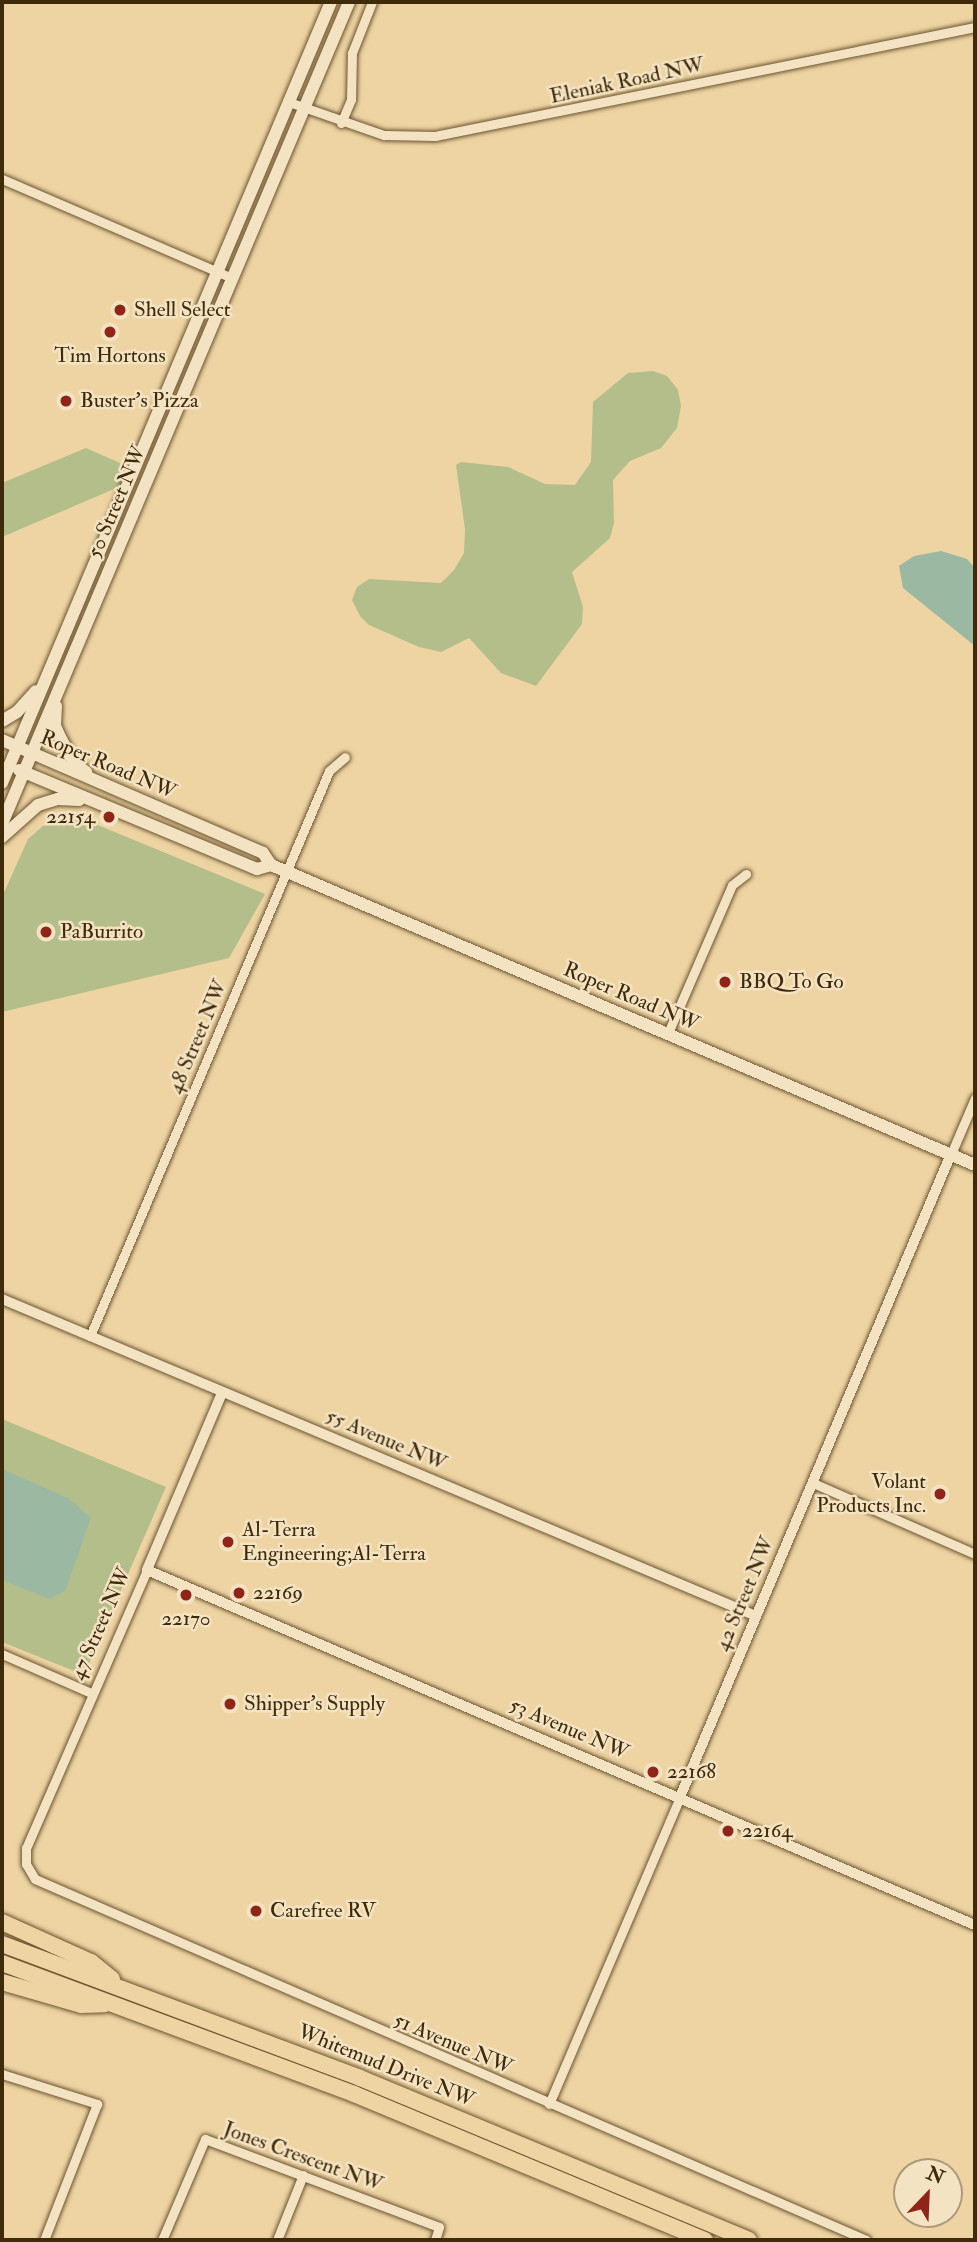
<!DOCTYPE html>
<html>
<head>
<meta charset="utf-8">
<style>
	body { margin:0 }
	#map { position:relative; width:977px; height:2242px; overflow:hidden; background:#eed4a3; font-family:"IM FELL Double Pica",serif }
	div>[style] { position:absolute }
	.green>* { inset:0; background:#b3be8a }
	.water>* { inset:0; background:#9ab8a2 }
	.roads { filter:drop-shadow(0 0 2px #6b5430) drop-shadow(0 0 2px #6b5430) }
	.minor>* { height:9px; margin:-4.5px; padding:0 4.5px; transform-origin:4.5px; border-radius:4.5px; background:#f4e3c3 }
	.tertiary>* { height:10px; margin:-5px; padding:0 5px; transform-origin:5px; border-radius:5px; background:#f4e3c3 }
	.secondary>* { height:12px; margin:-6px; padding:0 6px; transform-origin:6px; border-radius:6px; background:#f4e3c3 }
	.motorway>* { height:16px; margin:-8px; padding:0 8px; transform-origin:8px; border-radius:8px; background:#eed4a3 }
	.dots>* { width:19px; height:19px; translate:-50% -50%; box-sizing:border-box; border:4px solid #f4e3c3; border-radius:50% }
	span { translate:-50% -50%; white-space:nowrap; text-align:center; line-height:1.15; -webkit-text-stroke:5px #f4e3c3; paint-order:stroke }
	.street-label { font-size:21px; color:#3f2a09 }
	.poi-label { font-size:21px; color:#3f2a09 }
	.left { translate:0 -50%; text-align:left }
	.right { translate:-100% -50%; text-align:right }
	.frame { position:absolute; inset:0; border:4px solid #3f2a09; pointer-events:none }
	.north { position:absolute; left:893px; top:2158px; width:70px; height:70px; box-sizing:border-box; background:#f4e3c3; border:2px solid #ac9979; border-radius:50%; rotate:23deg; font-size:19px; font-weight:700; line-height:28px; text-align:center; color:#3f2a09 }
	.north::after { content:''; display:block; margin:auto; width:24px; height:32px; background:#8f2418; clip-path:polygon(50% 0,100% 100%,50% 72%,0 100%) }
</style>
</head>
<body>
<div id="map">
	<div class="green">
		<i style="clip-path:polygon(653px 371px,667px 376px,678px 390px,681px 406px,677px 428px,661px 448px,630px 461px,613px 480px,614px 523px,610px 538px,572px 572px,583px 607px,582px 624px,536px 686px,501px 673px,469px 638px,441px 652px,419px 647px,369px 625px,360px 616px,352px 600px,357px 587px,369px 579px,441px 583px,454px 570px,464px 553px,465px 529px,456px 465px,461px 462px,508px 467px,545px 484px,575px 485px,591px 462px,593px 402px,628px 373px)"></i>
		<i style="clip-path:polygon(86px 448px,129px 467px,121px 486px,2px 537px,2px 483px)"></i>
		<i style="clip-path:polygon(83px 819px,265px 894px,229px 958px,2px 1012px,2px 897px,28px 839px,43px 826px)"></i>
		<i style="clip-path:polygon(2px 1419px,166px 1487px,84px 1675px,2px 1642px)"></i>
	</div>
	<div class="water">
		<i style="clip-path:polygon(941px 551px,967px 559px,975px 568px,975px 646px,903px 588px,899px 566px,914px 556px)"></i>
		<i style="clip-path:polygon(2px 1469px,68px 1498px,91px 1518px,65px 1591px,50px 1599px,2px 1580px)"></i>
	</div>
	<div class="roads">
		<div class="minor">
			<i style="left:289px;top:102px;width:101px;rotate:19.2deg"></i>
			<i style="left:384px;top:135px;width:51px;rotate:1.1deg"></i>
			<i style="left:435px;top:136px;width:551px;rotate:-11.41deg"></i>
			<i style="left:341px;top:123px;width:25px;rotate:-67deg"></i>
			<i style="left:351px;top:100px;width:47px;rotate:-88.8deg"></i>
			<i style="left:352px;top:53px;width:55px;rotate:-68.6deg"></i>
			<i style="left:2px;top:179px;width:250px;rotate:23.3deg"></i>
			<i style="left:668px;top:1033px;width:161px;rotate:-66.6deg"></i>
			<i style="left:732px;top:885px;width:18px;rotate:-38deg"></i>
			<i style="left:951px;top:1154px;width:61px;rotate:-66.8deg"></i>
			<i style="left:90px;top:1336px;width:613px;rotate:-67.07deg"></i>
			<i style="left:329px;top:771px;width:21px;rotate:-41deg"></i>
			<i style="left:813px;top:1483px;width:177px;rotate:23.7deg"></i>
			<i style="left:147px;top:1570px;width:303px;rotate:113.5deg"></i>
			<i style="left:26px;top:1848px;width:16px;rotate:90deg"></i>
			<i style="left:26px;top:1864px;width:17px;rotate:59deg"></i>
			<i style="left:35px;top:1879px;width:906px;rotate:23.48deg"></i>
			<i style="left:2px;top:1654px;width:97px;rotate:23.7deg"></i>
			<i style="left:2px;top:2074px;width:100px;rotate:17.5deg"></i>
			<i style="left:97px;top:2104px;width:146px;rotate:111.3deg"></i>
			<i style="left:549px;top:2104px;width:334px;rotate:-66.9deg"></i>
			<i style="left:162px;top:2240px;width:110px;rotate:-66.9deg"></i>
			<i style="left:205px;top:2139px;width:250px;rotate:20.6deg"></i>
			<i style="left:439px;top:2227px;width:14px;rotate:107deg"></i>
			<i style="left:277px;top:2240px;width:70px;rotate:-68.2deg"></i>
		</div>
		<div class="tertiary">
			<i style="left:2px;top:1299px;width:818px;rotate:22.8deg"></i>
			<i style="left:222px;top:1393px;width:192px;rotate:113deg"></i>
			<i style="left:147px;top:1570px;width:901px;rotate:23.21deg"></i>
			<i style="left:680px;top:1797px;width:698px;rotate:-67.15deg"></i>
		</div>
		<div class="secondary">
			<i style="left:56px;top:706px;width:20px;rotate:93deg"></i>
			<i style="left:55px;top:726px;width:14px;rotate:65deg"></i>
			<i style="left:61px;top:739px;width:29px;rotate:61deg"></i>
			<i style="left:75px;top:764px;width:14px;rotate:36deg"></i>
			<i style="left:2px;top:721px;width:17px;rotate:-31deg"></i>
			<i style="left:17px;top:712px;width:28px;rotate:-48deg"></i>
			<i style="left:2px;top:740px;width:284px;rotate:23.4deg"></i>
			<i style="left:263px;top:853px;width:14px;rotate:56deg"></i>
			<i style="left:271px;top:865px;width:765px;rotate:23.08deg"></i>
			<i style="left:19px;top:770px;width:258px;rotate:22.6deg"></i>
			<i style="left:257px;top:869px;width:15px;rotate:-16deg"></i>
			<i style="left:2px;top:783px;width:847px;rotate:-67.16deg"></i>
			<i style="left:2px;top:824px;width:892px;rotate:-67.11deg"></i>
			<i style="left:2px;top:837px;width:48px;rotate:-41.6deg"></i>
			<i style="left:38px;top:805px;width:21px;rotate:-17deg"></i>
			<i style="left:58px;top:799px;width:21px;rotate:3deg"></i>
		</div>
		<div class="motorway">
			<i style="left:2px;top:1922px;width:98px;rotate:24.2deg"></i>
			<i style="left:91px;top:1962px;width:27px;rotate:39deg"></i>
			<i style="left:2px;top:1944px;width:382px;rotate:20.5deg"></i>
			<i style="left:360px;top:2078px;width:421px;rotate:22.6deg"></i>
			<i style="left:2px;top:1963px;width:376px;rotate:20.4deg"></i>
			<i style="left:354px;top:2094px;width:380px;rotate:22.6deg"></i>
			<i style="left:2px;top:1982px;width:82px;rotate:16.2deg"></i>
			<i style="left:81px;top:2005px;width:24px;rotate:-2deg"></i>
		</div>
	</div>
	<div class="dots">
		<i style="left:120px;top:310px;background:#8f2418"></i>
		<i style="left:110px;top:332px;background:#8f2418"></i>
		<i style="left:66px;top:401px;background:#8f2418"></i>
		<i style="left:109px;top:817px;background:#8f2418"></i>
		<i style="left:46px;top:932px;background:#8f2418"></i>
		<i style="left:725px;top:982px;background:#8f2418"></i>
		<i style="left:940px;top:1494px;background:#8f2418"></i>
		<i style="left:228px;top:1542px;background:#8f2418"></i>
		<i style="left:239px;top:1593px;background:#8f2418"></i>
		<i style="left:186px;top:1595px;background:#8f2418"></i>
		<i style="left:230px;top:1704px;background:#8f2418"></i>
		<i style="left:653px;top:1772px;background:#8f2418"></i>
		<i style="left:728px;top:1831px;background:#8f2418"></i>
		<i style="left:256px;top:1911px;background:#8f2418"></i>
	</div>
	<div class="street-label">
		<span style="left:627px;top:81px;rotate:-12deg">Eleniak Road NW</span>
		<span style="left:117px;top:502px;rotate:-67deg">50 Street NW</span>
		<span style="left:108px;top:765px;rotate:23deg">Roper Road NW</span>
		<span style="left:631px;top:997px;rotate:23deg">Roper Road NW</span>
		<span style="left:198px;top:1037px;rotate:-67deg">48 Street NW</span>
		<span style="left:386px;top:1440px;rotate:23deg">55 Avenue NW</span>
		<span style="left:745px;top:1594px;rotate:-67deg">42 Street NW</span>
		<span style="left:101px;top:1624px;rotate:-66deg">47 Street NW</span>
		<span style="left:569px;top:1729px;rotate:23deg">53 Avenue NW</span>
		<span style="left:453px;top:2044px;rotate:23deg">51 Avenue NW</span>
		<span style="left:386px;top:2066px;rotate:22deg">Whitemud Drive NW</span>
		<span style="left:303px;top:2157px;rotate:20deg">Jones Crescent NW</span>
	</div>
	<div class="poi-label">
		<span class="left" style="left:134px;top:310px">Shell Select</span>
		<span style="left:110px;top:356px">Tim Hortons</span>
		<span class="left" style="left:80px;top:401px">Buster's Pizza</span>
		<span class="right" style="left:95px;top:817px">22154</span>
		<span class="left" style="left:60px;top:932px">PaBurrito</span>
		<span class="left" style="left:739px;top:982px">BBQ To Go</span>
		<span class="right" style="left:926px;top:1494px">Volant<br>Products Inc.</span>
		<span class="left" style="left:242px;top:1542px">Al-Terra<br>Engineering;Al-Terra</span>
		<span class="left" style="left:253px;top:1593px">22169</span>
		<span style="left:186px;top:1619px">22170</span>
		<span class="left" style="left:244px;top:1704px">Shipper's Supply</span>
		<span class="left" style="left:667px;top:1772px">22168</span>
		<span class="left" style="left:742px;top:1831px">22164</span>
		<span class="left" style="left:270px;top:1911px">Carefree RV</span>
	</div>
	<div class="frame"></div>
	<div class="north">N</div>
</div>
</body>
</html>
